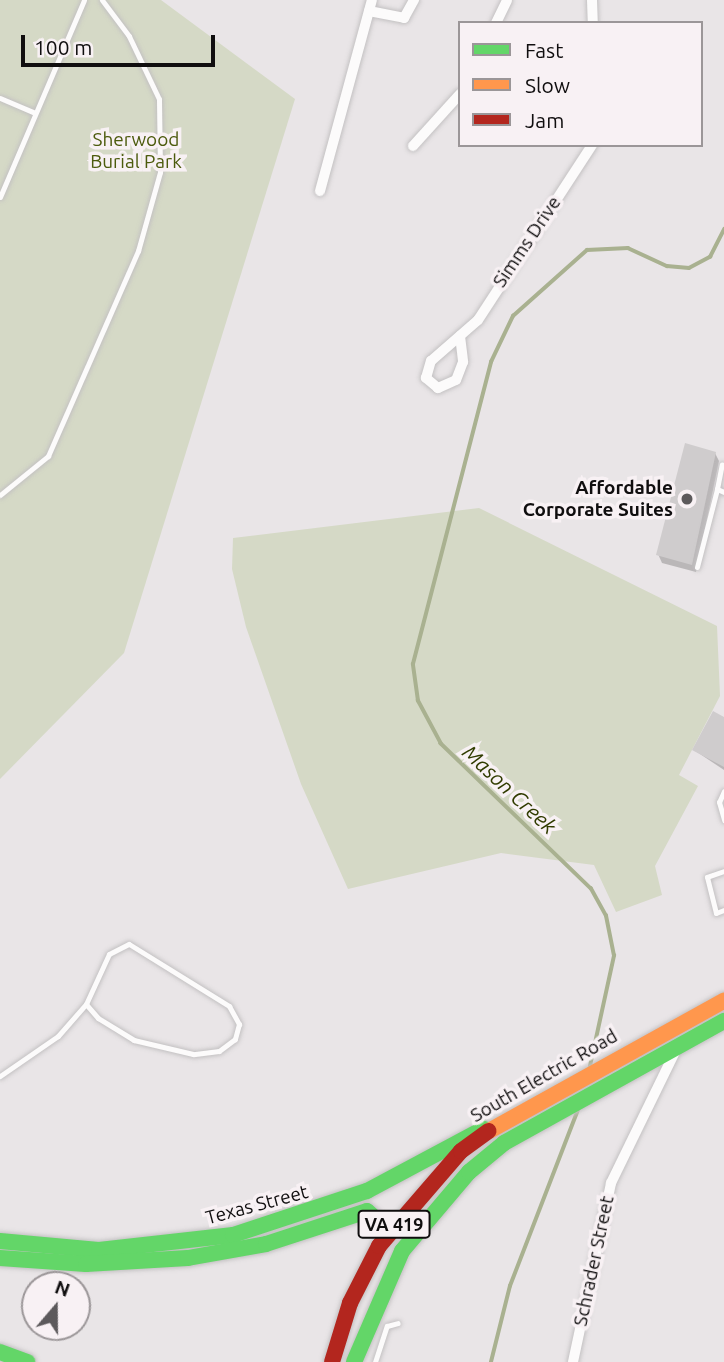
<!DOCTYPE html>
<html>
<head>
<meta charset="utf-8">
<style>
	body { margin:0 }
	#map { position:relative; width:724px; height:1362px; overflow:hidden; background:#e9e5e7; font-family:Ubuntu,sans-serif }
	div>[style] { position:absolute }
	.green>* { inset:0; background:#d5d9c6 }
	.shadow>* { inset:0; background:#0003 }
	.stream>* { height:3.5px; margin:-1.75px; padding:0 1.75px; transform-origin:1.75px; border-radius:1.75px; background:#a9b190 }
	.building>* { inset:0; background:#cfcccd }
	.roads { filter:drop-shadow(0 0 2px #c3c1c2) drop-shadow(0 0 2px #c3c1c2) }
	.lane>* { height:5px; margin:-2.5px; padding:0 2.5px; transform-origin:2.5px; border-radius:2.5px; background:#fcfbfb }
	.street>* { height:10px; margin:-5px; padding:0 5px; transform-origin:5px; border-radius:5px; background:#fcfbfb }
	.fast>* { height:16px; margin:-8px; padding:0 8px; transform-origin:8px; border-radius:8px; background:#63d668 }
	.slow>* { height:16px; margin:-8px; padding:0 8px; transform-origin:8px; border-radius:8px; background:#ff974d }
	.jam>* { height:16px; margin:-8px; padding:0 8px; transform-origin:8px; border-radius:8px; background:#b3261e }
	.dots>* { width:19px; height:19px; translate:-50% -50%; box-sizing:border-box; border:4px solid #f8f1f4; border-radius:50% }
	span { translate:-50% -50%; white-space:nowrap; text-align:center; line-height:1.15; -webkit-text-stroke:7px #f8f1f4; paint-order:stroke }
	.shield-label span { padding:2px 5px; background:#f8f1f4; border:2px solid; border-radius:5px; -webkit-text-stroke-width:0 }
	.shield-label { font-size:18px; color:#100e0f; font-weight:700 }
	.park-label { font-size:19px; color:#4c5b0d }
	.street-label { font-size:19px; color:#100e0f }
	.poi-label { font-size:19px; color:#100e0f; font-weight:700 }
	.right { translate:-100% -50%; text-align:right }
	.water-label { font-size:21px; color:#313c00; font-style:italic }
	.legend { position:absolute; left:458px; top:21px; width:245px; height:126px; box-sizing:border-box; background:#f8f1f4; border:2px solid #9b9698; margin:0; padding:9px 12px; list-style:none; font-size:21px; color:#100e0f }
	.legend li { display:flex; align-items:center; gap:14px; height:35px }
	.legend b { width:35px; border:2px solid #9b9698 }
	.north { position:absolute; left:21px; top:1271px; width:70px; height:70px; box-sizing:border-box; background:#f8f1f4; border:2px solid #9b9698; border-radius:50%; rotate:20deg; font-size:19px; font-weight:700; line-height:28px; text-align:center; color:#100e0f }
	.north::after { content:''; display:block; margin:auto; width:24px; height:32px; background:#5c595b; clip-path:polygon(50% 0,100% 100%,50% 72%,0 100%) }
	.scale { position:absolute; left:21px; top:35px; width:194px; height:32px; box-sizing:border-box; border:4px solid #100e0f; border-top:0; padding-left:9px; font-size:21px; line-height:24px; white-space:nowrap; color:#100e0f; -webkit-text-stroke:5px #f8f1f4; paint-order:stroke }
</style>
</head>
<body>
<div id="map">
	<div class="green">
		<i style="clip-path:polygon(0 0,161px 0,295px 99px,124px 653px,0 779px)"></i>
		<i style="clip-path:polygon(479px 508px,717px 626px,720px 696px,679px 775px,698px 786px,655px 866px,662px 895px,616px 912px,594px 865px,501px 853px,348px 889px,301px 784px,246px 627px,232px 569px,233px 538px)"></i>
	</div>
	<div class="shadow">
		<i style="clip-path:polygon(715px 453px,719px 461px,696px 572px,662px 563px,658px 554px)"></i>
		<i style="clip-path:polygon(724px 719px,724px 770px,694px 750px)"></i>
	</div>
	<div class="stream">
		<i style="left:590px;top:1066px;width:113px;rotate:-77.7deg"></i>
		<i style="left:614px;top:956px;width:41px;rotate:-101.3deg"></i>
		<i style="left:606px;top:916px;width:31px;rotate:-119deg"></i>
		<i style="left:591px;top:889px;width:209px;rotate:-136deg"></i>
		<i style="left:441px;top:744px;width:49px;rotate:-118.1deg"></i>
		<i style="left:418px;top:701px;width:37px;rotate:-98deg"></i>
		<i style="left:413px;top:664px;width:312px;rotate:-75.5deg"></i>
		<i style="left:491px;top:362px;width:51px;rotate:-64.4deg"></i>
		<i style="left:513px;top:316px;width:99px;rotate:-41.7deg"></i>
		<i style="left:587px;top:250px;width:41px;rotate:-2.8deg"></i>
		<i style="left:628px;top:248px;width:43px;rotate:24.8deg"></i>
		<i style="left:667px;top:266px;width:22px;rotate:5deg"></i>
		<i style="left:689px;top:268px;width:24px;rotate:-28deg"></i>
		<i style="left:710px;top:257px;width:31px;rotate:-63deg"></i>
		<i style="left:491px;top:1362px;width:78px;rotate:-76deg"></i>
		<i style="left:510px;top:1286px;width:192px;rotate:-68.9deg"></i>
	</div>
	<div class="building">
		<i style="clip-path:polygon(685px 443px,716px 452px,692px 565px,656px 555px)"></i>
		<i style="clip-path:polygon(713px 711px,724px 717px,724px 767px,692px 750px)"></i>
	</div>
	<div class="roads">
		<div class="lane">
			<i style="left:0;top:98px;width:38px;rotate:23deg"></i>
			<i style="left:0;top:197px;width:214px;rotate:-66.9deg"></i>
			<i style="left:717px;top:489px;width:25px;rotate:-79deg"></i>
			<i style="left:0;top:495px;width:62px;rotate:-39.1deg"></i>
			<i style="left:48px;top:456px;width:224px;rotate:-66.3deg"></i>
			<i style="left:138px;top:251px;width:82px;rotate:-74.4deg"></i>
			<i style="left:160px;top:172px;width:73px;rotate:-90.8deg"></i>
			<i style="left:159px;top:99px;width:70px;rotate:-115.5deg"></i>
			<i style="left:129px;top:36px;width:45px;rotate:-126.9deg"></i>
			<i style="left:697px;top:567px;width:81px;rotate:-75.6deg"></i>
			<i style="left:717px;top:489px;width:8px;rotate:23deg"></i>
			<i style="left:724px;top:791px;width:12px;rotate:114deg"></i>
			<i style="left:719px;top:802px;width:19px;rotate:74deg"></i>
			<i style="left:724px;top:871px;width:18px;rotate:161deg"></i>
			<i style="left:707px;top:877px;width:37px;rotate:76deg"></i>
			<i style="left:716px;top:913px;width:9px;rotate:-21deg"></i>
			<i style="left:129px;top:944px;width:118px;rotate:31.8deg"></i>
			<i style="left:229px;top:1006px;width:21px;rotate:61deg"></i>
			<i style="left:239px;top:1024px;width:16px;rotate:105deg"></i>
			<i style="left:235px;top:1039px;width:20px;rotate:143deg"></i>
			<i style="left:219px;top:1051px;width:26px;rotate:173deg"></i>
			<i style="left:193px;top:1054px;width:61px;rotate:-166.7deg"></i>
			<i style="left:134px;top:1040px;width:42px;rotate:-148.6deg"></i>
			<i style="left:98px;top:1018px;width:18px;rotate:-131deg"></i>
			<i style="left:86px;top:1004px;width:55px;rotate:-65.3deg"></i>
			<i style="left:109px;top:954px;width:22px;rotate:-27deg"></i>
			<i style="left:0;top:1076px;width:70px;rotate:-34.6deg"></i>
			<i style="left:58px;top:1036px;width:43px;rotate:-48.8deg"></i>
			<i style="left:375px;top:1362px;width:38px;rotate:-72deg"></i>
			<i style="left:387px;top:1326px;width:11px;rotate:-15deg"></i>
		</div>
		<div class="street">
			<i style="left:592px;top:0;width:23px;rotate:88deg"></i>
			<i style="left:369px;top:11px;width:36px;rotate:11deg"></i>
			<i style="left:404px;top:18px;width:21px;rotate:-61deg"></i>
			<i style="left:496px;top:23px;width:25px;rotate:-64deg"></i>
			<i style="left:413px;top:146px;width:70px;rotate:-47.9deg"></i>
			<i style="left:320px;top:191px;width:198px;rotate:-74.8deg"></i>
			<i style="left:460px;top:336px;width:26px;rotate:83deg"></i>
			<i style="left:463px;top:362px;width:19px;rotate:111deg"></i>
			<i style="left:456px;top:380px;width:20px;rotate:156deg"></i>
			<i style="left:438px;top:388px;width:16px;rotate:-140deg"></i>
			<i style="left:426px;top:378px;width:18px;rotate:-74deg"></i>
			<i style="left:431px;top:361px;width:62px;rotate:-41.1deg"></i>
			<i style="left:478px;top:320px;width:209px;rotate:-56.9deg"></i>
			<i style="left:573px;top:1362px;width:183px;rotate:-78deg"></i>
			<i style="left:611px;top:1183px;width:148px;rotate:-64deg"></i>
		</div>
		<div class="fast">
			<i style="left:0;top:1241px;width:99px;rotate:5.2deg"></i>
			<i style="left:99px;top:1250px;width:135px;rotate:-6.4deg"></i>
			<i style="left:233px;top:1235px;width:141px;rotate:-18.2deg"></i>
			<i style="left:367px;top:1191px;width:132px;rotate:-28.1deg"></i>
			<i style="left:0;top:1258px;width:86px;rotate:4deg"></i>
			<i style="left:86px;top:1264px;width:102px;rotate:-3.4deg"></i>
			<i style="left:188px;top:1258px;width:79px;rotate:-10.2deg"></i>
			<i style="left:266px;top:1244px;width:106px;rotate:-18.1deg"></i>
			<i style="left:367px;top:1211px;width:30px;rotate:42deg"></i>
			<i style="left:0;top:1352px;width:29px;rotate:20deg"></i>
			<i style="left:354px;top:1362px;width:121px;rotate:-66.6deg"></i>
			<i style="left:402px;top:1251px;width:104px;rotate:-49.7deg"></i>
			<i style="left:469px;top:1172px;width:45px;rotate:-39.6deg"></i>
			<i style="left:504px;top:1143px;width:252px;rotate:-29deg"></i>
		</div>
		<div class="slow">
			<i style="left:489px;top:1131px;width:269px;rotate:-29deg"></i>
		</div>
		<div class="jam">
			<i style="left:332px;top:1362px;width:62px;rotate:-73deg"></i>
			<i style="left:350px;top:1303px;width:64px;rotate:-63deg"></i>
			<i style="left:379px;top:1246px;width:125px;rotate:-49.2deg"></i>
			<i style="left:461px;top:1151px;width:34px;rotate:-36deg"></i>
		</div>
	</div>
	<div class="dots">
		<i style="left:687px;top:499px;background:#5c595b"></i>
	</div>
	<div class="shield-label">
		<span style="left:394px;top:1224px">VA 419</span>
	</div>
	<div class="park-label">
		<span style="left:136px;top:151px">Sherwood<br>Burial Park</span>
	</div>
	<div class="street-label">
		<span style="left:527px;top:242px;rotate:-56deg">Simms Drive</span>
		<span style="left:544px;top:1076px;rotate:-30deg">South Electric Road</span>
		<span style="left:257px;top:1205px;rotate:-15deg">Texas Street</span>
		<span style="left:594px;top:1261px;rotate:-78deg">Schrader Street</span>
	</div>
	<div class="poi-label">
		<span class="right" style="left:673px;top:499px">Affordable<br>Corporate Suites</span>
	</div>
	<div class="water-label">
		<span style="left:510px;top:789px;rotate:43deg">Mason Creek</span>
	</div>
	<ul class="legend">
	<li><b style="height:9px;background:#63d668"></b>Fast</li>
	<li><b style="height:9px;background:#ff974d"></b>Slow</li>
	<li><b style="height:9px;background:#b3261e"></b>Jam</li>
	</ul>
	<div class="north">N</div>
	<div class="scale">100 m</div>
</div>
</body>
</html>
